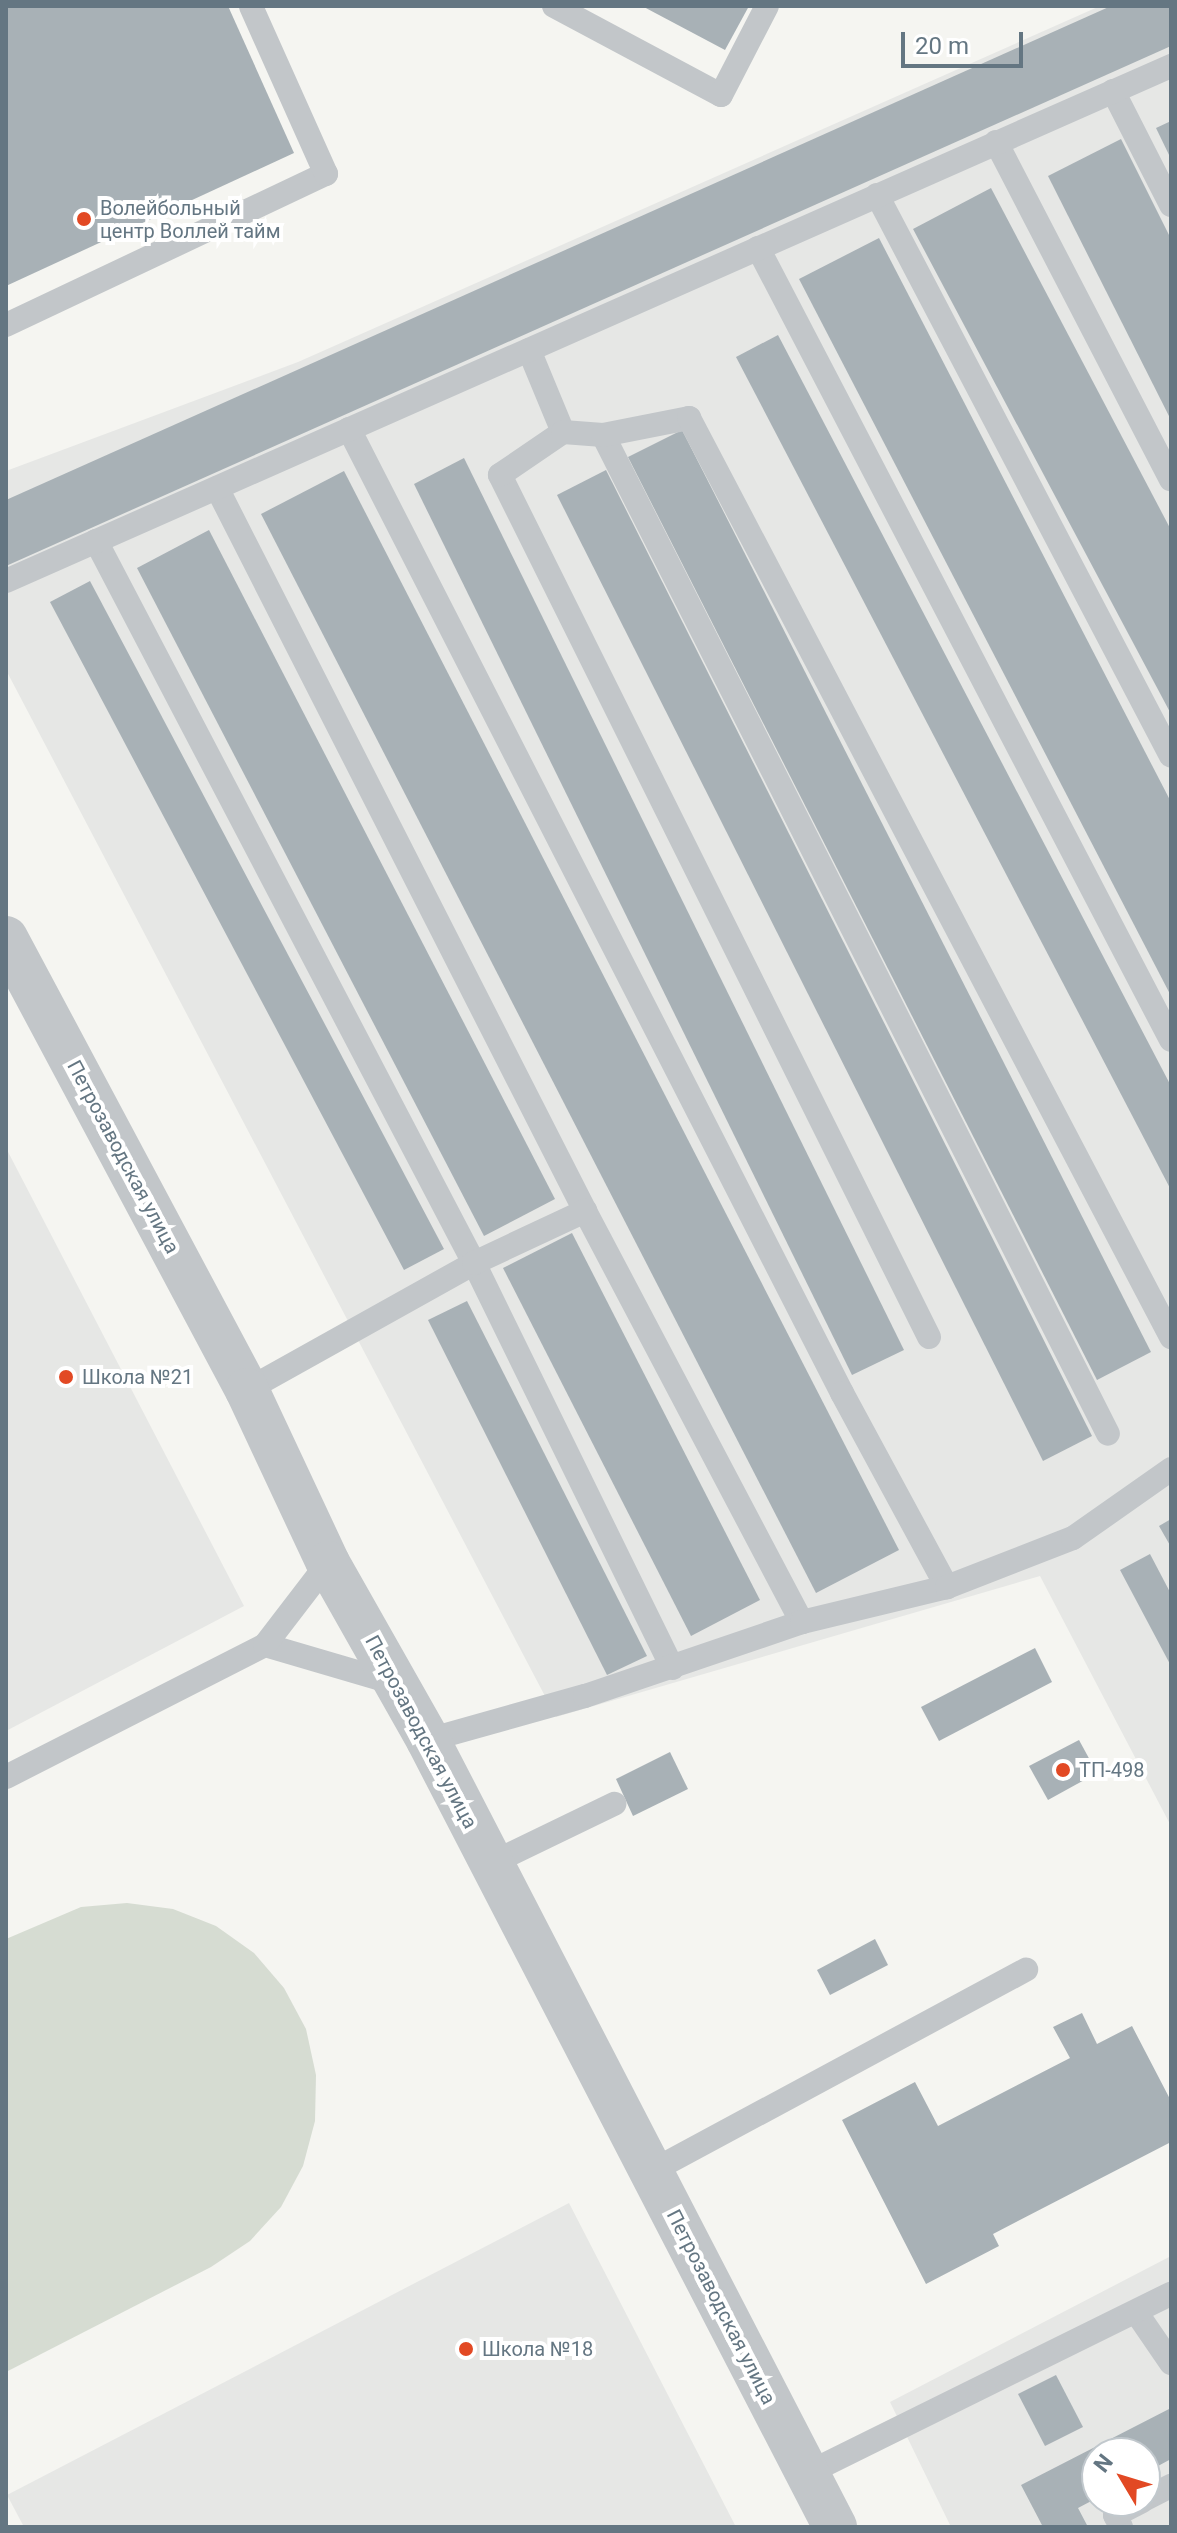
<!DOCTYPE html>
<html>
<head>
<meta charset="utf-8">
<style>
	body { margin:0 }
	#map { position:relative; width:1177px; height:2533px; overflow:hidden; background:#f5f5f1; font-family:Roboto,sans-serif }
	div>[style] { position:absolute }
	.built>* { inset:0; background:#e6e7e5 }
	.green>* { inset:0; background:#d6dcd2 }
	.building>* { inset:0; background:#a8b1b6 }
	.lane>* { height:24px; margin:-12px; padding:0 12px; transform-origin:12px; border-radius:12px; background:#c2c6c9 }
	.street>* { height:44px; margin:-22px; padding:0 22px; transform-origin:22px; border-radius:22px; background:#c2c6c9 }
	.dots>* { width:22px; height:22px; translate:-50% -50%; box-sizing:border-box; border:4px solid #fff; border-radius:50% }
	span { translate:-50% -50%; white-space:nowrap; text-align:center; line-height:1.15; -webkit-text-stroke:8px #fff; paint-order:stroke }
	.poi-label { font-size:20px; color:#647682 }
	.left { translate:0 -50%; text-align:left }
	.street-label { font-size:20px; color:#647682 }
	.frame { position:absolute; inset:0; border:8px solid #647682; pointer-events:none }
	.north { position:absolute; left:1081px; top:2437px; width:80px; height:80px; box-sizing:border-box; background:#fff; border:2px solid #c1c8cd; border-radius:50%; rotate:308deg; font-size:22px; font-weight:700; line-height:32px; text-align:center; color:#647682 }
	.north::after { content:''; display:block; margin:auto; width:28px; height:36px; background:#e24924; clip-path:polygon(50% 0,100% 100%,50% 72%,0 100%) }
	.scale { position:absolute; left:901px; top:32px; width:122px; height:36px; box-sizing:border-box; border:4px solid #647682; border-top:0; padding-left:10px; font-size:24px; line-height:28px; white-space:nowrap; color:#647682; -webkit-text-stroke:6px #fff; paint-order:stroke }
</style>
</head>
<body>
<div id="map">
	<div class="built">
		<i style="clip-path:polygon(1100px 6px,1171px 6px,1171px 1826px,1040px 1576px,556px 1717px,6px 670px,6px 471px,298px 362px)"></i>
		<i style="clip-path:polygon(6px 1148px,244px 1606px,6px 1731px)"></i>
		<i style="clip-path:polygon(569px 2203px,736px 2527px,24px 2527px,7px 2495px)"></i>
		<i style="clip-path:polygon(evenodd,1171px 2256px,1171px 2527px,951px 2527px,890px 2402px,1171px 2256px,1097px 2453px,1145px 2453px,1145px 2501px,1097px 2501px,1097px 2453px)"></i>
	</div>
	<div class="green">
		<i style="clip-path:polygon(127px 1903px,173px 1909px,216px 1926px,254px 1953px,284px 1988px,306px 2029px,316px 2075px,315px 2121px,303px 2166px,281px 2207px,250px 2241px,211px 2267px,6px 2372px,6px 1939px,81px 1907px)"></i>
	</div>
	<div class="building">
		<i style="clip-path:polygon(6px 6px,228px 6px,294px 153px,6px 286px)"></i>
		<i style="clip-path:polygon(642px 6px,749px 6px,725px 50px)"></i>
		<i style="clip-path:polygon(1111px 6px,1171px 6px,1171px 46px,6px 566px,6px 500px)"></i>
		<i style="clip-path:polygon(1171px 121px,1171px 159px,1156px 128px)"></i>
		<i style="clip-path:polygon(1121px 139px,1171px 239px,1171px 420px,1048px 176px)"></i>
		<i style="clip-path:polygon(991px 188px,1171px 530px,1171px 714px,913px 229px)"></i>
		<i style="clip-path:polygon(879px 238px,1171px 802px,1171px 996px,799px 279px)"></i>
		<i style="clip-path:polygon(778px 335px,1171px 1086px,1171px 1190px,736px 357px)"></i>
		<i style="clip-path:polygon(682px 430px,1151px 1352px,1097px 1380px,628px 457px)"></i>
		<i style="clip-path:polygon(464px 458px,904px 1350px,852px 1375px,414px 484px)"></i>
		<i style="clip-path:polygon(606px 470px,1092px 1436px,1043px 1461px,557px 495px)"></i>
		<i style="clip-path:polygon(344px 471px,899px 1550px,816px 1593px,261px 514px)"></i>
		<i style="clip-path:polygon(209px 530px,555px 1199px,484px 1236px,137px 568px)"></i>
		<i style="clip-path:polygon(90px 581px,444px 1249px,404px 1270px,50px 602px)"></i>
		<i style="clip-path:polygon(572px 1233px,760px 1600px,691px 1636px,503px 1268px)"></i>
		<i style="clip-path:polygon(467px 1301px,647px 1656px,607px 1675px,428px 1320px)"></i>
		<i style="clip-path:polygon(1171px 1519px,1171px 1547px,1159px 1526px)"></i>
		<i style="clip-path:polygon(1150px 1554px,1171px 1594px,1171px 1666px,1120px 1570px)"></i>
		<i style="clip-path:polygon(1035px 1648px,1052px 1682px,939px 1741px,921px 1707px)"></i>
		<i style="clip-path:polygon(1079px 1740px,1097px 1773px,1048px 1800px,1029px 1766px)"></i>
		<i style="clip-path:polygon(670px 1752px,688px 1789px,633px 1816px,616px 1779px)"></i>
		<i style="clip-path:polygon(875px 1939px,888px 1965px,830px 1995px,817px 1970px)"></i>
		<i style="clip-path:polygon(1082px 2013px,1097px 2044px,1132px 2026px,1171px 2101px,1171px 2142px,993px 2234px,999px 2246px,926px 2284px,842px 2120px,915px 2082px,938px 2126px,1070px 2058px,1053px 2027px)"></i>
		<i style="clip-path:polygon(1056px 2375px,1083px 2427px,1045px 2446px,1018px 2394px)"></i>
		<i style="clip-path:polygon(1171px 2408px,1171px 2459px,1145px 2473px,1145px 2453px,1097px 2453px,1097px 2498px,1078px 2508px,1088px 2527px,1043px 2527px,1021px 2485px)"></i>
	</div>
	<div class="lane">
		<i style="left:554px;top:6px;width:189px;rotate:28.1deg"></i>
		<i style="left:721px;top:95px;width:100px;rotate:-62.7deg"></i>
		<i style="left:1113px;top:91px;width:128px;rotate:63deg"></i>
		<i style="left:996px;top:142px;width:380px;rotate:62.6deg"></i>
		<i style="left:877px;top:195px;width:633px;rotate:62.34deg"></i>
		<i style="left:758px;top:248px;width:893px;rotate:62.46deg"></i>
		<i style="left:6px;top:325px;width:354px;rotate:-25.3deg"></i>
		<i style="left:326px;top:174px;width:184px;rotate:-114.1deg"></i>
		<i style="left:529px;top:350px;width:89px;rotate:67.5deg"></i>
		<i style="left:349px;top:429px;width:1083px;rotate:62.91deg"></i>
		<i style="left:842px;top:1393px;width:221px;rotate:61.6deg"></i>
		<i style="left:603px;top:435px;width:1119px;rotate:63.18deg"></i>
		<i style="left:217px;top:488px;width:811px;rotate:63.02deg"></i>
		<i style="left:585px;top:1211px;width:465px;rotate:62.2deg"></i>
		<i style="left:96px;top:541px;width:815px;rotate:62.37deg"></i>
		<i style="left:474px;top:1263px;width:451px;rotate:63.9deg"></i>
		<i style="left:6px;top:581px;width:1274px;rotate:-23.85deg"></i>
		<i style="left:929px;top:1337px;width:963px;rotate:-116.46deg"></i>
		<i style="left:500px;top:475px;width:76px;rotate:-34.3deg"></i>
		<i style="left:563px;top:432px;width:40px;rotate:4.3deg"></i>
		<i style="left:603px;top:435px;width:88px;rotate:-11.2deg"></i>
		<i style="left:689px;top:418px;width:1038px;rotate:62.32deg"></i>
		<i style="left:247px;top:1390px;width:260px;rotate:-29.2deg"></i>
		<i style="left:474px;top:1263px;width:123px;rotate:-25.1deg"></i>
		<i style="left:265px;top:1645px;width:134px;rotate:16.4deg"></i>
		<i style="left:428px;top:1740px;width:163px;rotate:-15.7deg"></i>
		<i style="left:585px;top:1696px;width:229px;rotate:-18.8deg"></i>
		<i style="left:802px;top:1622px;width:149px;rotate:-13.6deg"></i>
		<i style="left:947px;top:1587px;width:135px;rotate:-21.3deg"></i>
		<i style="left:1073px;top:1538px;width:120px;rotate:-35.1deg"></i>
		<i style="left:6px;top:1777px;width:291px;rotate:-27deg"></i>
		<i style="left:265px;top:1645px;width:103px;rotate:-52.5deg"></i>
		<i style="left:492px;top:1863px;width:136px;rotate:-25.8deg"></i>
		<i style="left:652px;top:2171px;width:425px;rotate:-28.3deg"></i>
		<i style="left:1136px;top:2312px;width:62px;rotate:55.5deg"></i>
		<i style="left:806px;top:2474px;width:407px;rotate:-26.3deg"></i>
		<i style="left:1145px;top:2499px;width:29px;rotate:-27deg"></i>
		<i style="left:1121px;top:2527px;width:13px;rotate:-117deg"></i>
		<i style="left:1115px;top:2515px;width:30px;rotate:-27deg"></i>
	</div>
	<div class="street">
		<i style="left:6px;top:938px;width:512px;rotate:61.93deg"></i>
		<i style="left:247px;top:1390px;width:191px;rotate:64.9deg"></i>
		<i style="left:328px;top:1563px;width:203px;rotate:60.5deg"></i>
		<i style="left:428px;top:1740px;width:886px;rotate:62.65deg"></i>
	</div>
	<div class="dots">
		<i style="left:84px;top:219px;background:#e24924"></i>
		<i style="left:66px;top:1377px;background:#e24924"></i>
		<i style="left:1063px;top:1770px;background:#e24924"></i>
		<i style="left:466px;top:2349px;background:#e24924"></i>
	</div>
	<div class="poi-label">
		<span class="left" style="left:100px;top:220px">Волейбольный<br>центр Воллей тайм</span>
		<span class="left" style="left:82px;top:1377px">Школа №21</span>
		<span class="left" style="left:1079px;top:1770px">ТП-498</span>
		<span class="left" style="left:482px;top:2349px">Школа №18</span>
	</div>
	<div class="street-label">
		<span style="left:123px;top:1157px;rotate:62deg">Петрозаводская улица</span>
		<span style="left:421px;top:1732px;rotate:62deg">Петрозаводская улица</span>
		<span style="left:721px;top:2307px;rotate:63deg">Петрозаводская улица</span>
	</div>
	<div class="frame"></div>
	<div class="north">N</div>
	<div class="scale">20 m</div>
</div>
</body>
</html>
